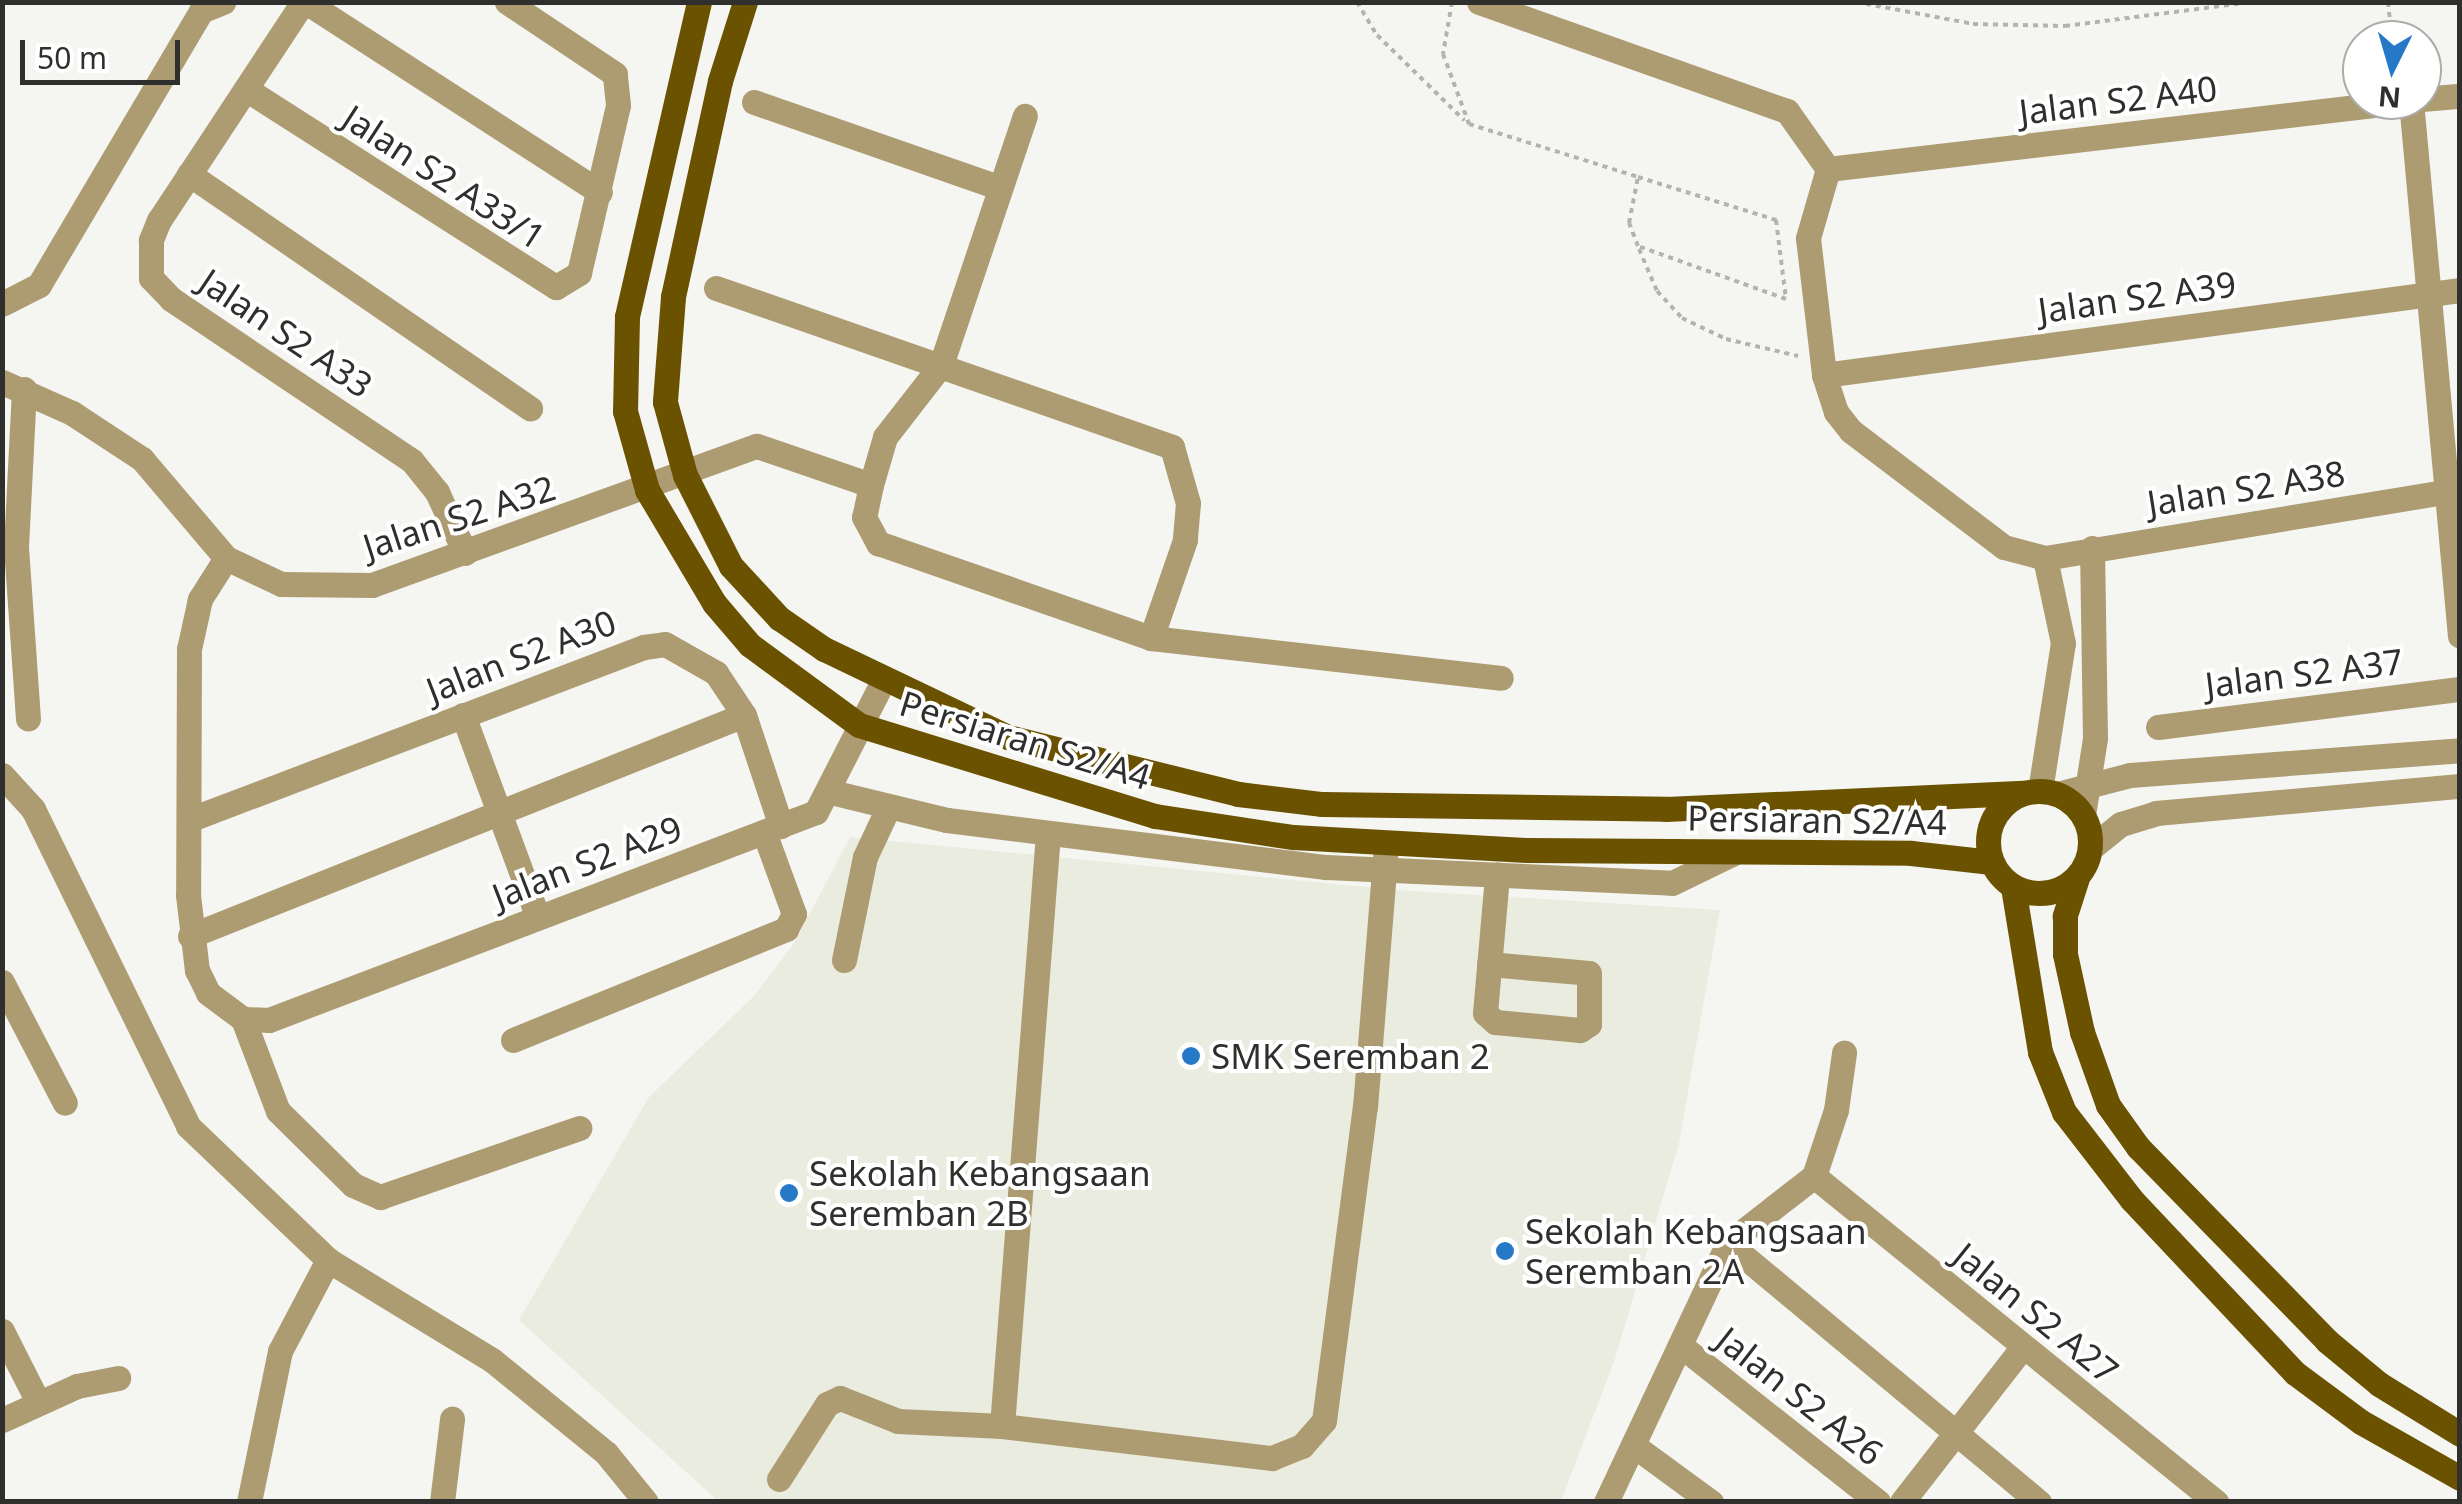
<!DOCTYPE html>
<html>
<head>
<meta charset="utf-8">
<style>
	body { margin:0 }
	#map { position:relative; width:2462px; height:1504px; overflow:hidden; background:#f5f6f2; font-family:"Noto Sans",sans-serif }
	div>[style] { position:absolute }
	.built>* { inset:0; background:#eaece0 }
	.path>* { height:4px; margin-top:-2px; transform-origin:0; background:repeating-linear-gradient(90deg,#b3b3b0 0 5px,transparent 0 10px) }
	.minor>* { height:25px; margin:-12.5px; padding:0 12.5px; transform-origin:12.5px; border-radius:12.5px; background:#ad9c72 }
	.major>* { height:25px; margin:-12.5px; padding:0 12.5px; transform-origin:12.5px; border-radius:12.5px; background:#6b5200 }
	.major>.ring { margin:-12.5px; padding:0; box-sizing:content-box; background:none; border:25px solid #6b5200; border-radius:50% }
	.dots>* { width:28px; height:28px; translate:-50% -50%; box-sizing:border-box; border:5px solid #fff; border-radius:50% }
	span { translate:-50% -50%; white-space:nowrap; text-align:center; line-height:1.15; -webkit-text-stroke:8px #fff; paint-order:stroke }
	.street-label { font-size:35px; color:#2f2f2d }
	.poi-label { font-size:35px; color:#2f2f2d }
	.left { translate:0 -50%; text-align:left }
	.frame { position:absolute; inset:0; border:5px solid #2f2f2d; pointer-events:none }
	.north { position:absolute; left:2342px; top:20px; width:100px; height:100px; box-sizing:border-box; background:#fff; border:2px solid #acacab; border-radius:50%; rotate:185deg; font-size:28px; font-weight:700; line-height:40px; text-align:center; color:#2f2f2d }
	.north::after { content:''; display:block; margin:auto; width:35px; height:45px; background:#2679c7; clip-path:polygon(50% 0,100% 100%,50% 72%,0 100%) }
	.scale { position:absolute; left:20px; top:40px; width:160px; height:45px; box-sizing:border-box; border:5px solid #2f2f2d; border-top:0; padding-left:12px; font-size:30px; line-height:35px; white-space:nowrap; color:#2f2f2d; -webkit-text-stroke:8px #fff; paint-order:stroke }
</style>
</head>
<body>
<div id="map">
	<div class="built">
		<i style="clip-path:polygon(850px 837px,1397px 890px,1720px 910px,1679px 1143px,1615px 1359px,1561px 1501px,718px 1501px,519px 1320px,649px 1097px,755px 995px,795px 942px)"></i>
	</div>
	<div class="path">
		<i style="left:1357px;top:2px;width:39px;rotate:59deg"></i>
		<i style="left:1377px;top:35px;width:122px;rotate:44.3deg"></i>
		<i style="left:1452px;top:2px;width:53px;rotate:99.8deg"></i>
		<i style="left:1443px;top:54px;width:75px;rotate:69.6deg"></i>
		<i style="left:1469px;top:124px;width:177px;rotate:17.4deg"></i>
		<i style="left:1638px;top:177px;width:145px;rotate:17.3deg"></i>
		<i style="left:1776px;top:220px;width:80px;rotate:82.8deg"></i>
		<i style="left:1786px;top:299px;width:157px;rotate:-160.3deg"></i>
		<i style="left:1638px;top:246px;width:25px;rotate:-111deg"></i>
		<i style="left:1629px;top:223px;width:47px;rotate:-78.9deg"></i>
		<i style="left:1856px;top:2px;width:119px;rotate:10.6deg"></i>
		<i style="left:1973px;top:24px;width:92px;rotate:1.2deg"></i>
		<i style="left:2065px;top:26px;width:190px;rotate:-7.3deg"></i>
		<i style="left:2388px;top:2px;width:38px;rotate:84deg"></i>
		<i style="left:1639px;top:249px;width:46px;rotate:66.8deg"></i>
		<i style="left:1657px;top:291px;width:37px;rotate:47deg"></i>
		<i style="left:1682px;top:318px;width:49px;rotate:25.5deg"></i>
		<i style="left:1726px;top:339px;width:74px;rotate:13.3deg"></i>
	</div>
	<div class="minor">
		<i style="left:303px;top:2px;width:261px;rotate:123.4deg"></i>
		<i style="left:159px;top:220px;width:22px;rotate:112deg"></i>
		<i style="left:151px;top:240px;width:38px;rotate:90deg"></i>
		<i style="left:151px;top:278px;width:29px;rotate:46deg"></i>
		<i style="left:171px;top:299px;width:290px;rotate:33.9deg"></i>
		<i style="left:412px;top:461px;width:40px;rotate:51deg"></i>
		<i style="left:437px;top:492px;width:67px;rotate:65.3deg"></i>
		<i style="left:306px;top:2px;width:350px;rotate:32.9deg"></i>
		<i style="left:1479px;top:2px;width:327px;rotate:19.5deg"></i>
		<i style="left:1787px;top:111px;width:71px;rotate:54.7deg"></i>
		<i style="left:246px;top:89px;width:368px;rotate:32.6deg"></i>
		<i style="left:556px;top:287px;width:27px;rotate:-31deg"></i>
		<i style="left:579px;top:273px;width:172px;rotate:-76.9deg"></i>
		<i style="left:618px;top:105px;width:31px;rotate:-96deg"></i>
		<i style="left:615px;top:74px;width:130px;rotate:-146.3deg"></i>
		<i style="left:2422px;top:99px;width:38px;rotate:-5deg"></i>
		<i style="left:2411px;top:101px;width:537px;rotate:84.77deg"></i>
		<i style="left:754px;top:102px;width:258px;rotate:19.2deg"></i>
		<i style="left:1828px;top:169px;width:72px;rotate:106.2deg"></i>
		<i style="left:1808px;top:238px;width:138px;rotate:83.3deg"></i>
		<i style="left:1824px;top:375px;width:39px;rotate:72deg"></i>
		<i style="left:1836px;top:412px;width:24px;rotate:52deg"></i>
		<i style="left:1851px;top:431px;width:192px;rotate:37.2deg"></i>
		<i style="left:2004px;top:547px;width:42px;rotate:15deg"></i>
		<i style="left:2045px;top:558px;width:421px;rotate:-9.4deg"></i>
		<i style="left:1828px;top:169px;width:592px;rotate:-6.69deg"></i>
		<i style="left:189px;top:174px;width:414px;rotate:34.5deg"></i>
		<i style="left:716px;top:288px;width:483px;rotate:19.2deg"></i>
		<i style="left:1172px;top:447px;width:58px;rotate:74.1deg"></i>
		<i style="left:1188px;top:503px;width:37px;rotate:95deg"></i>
		<i style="left:1185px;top:540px;width:104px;rotate:109.1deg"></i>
		<i style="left:2px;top:304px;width:42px;rotate:-27.2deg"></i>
		<i style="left:39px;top:285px;width:318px;rotate:-59.4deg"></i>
		<i style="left:201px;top:11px;width:24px;rotate:-22deg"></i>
		<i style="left:1824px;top:375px;width:642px;rotate:-7.61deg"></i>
		<i style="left:2px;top:382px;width:77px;rotate:23.9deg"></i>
		<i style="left:72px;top:413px;width:84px;rotate:33.3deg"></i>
		<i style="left:142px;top:459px;width:130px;rotate:49.7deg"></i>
		<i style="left:226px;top:558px;width:61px;rotate:25.3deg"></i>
		<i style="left:281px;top:584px;width:91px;rotate:0.6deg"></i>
		<i style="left:372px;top:585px;width:409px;rotate:-19.9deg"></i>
		<i style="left:757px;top:446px;width:120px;rotate:18.9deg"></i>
		<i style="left:871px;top:485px;width:33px;rotate:102deg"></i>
		<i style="left:864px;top:517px;width:30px;rotate:62deg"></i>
		<i style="left:878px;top:543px;width:289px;rotate:19.2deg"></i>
		<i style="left:1151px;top:638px;width:352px;rotate:6.5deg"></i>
		<i style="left:24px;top:389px;width:158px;rotate:92.9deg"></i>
		<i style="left:16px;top:547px;width:172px;rotate:86deg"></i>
		<i style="left:871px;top:485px;width:50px;rotate:-73.7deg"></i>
		<i style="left:885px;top:437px;width:91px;rotate:-52.1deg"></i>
		<i style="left:941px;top:365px;width:263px;rotate:-71.4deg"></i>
		<i style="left:226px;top:558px;width:49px;rotate:122.4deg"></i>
		<i style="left:200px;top:599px;width:51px;rotate:102.4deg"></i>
		<i style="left:189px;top:649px;width:246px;rotate:90.2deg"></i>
		<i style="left:188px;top:895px;width:76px;rotate:83.2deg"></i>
		<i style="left:197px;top:970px;width:25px;rotate:64deg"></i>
		<i style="left:208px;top:993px;width:44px;rotate:36.6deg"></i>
		<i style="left:243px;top:1019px;width:26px;rotate:2deg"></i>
		<i style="left:269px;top:1020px;width:585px;rotate:-20.82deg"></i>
		<i style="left:816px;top:812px;width:147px;rotate:-62.9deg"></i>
		<i style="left:463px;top:715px;width:216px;rotate:69.7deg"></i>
		<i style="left:2158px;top:727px;width:304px;rotate:-7.2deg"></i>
		<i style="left:2px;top:775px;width:46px;rotate:47.6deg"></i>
		<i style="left:33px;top:809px;width:353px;rotate:63.9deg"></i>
		<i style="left:188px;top:1126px;width:194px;rotate:43.7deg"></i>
		<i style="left:328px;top:1260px;width:192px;rotate:31.4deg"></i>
		<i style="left:492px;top:1360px;width:147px;rotate:39.2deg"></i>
		<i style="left:606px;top:1453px;width:63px;rotate:50.8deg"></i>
		<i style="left:2040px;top:791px;width:150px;rotate:-81.2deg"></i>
		<i style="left:2063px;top:643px;width:87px;rotate:-102deg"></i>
		<i style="left:831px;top:792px;width:119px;rotate:13.6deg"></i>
		<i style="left:947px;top:820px;width:382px;rotate:7.1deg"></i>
		<i style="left:1326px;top:867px;width:346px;rotate:2.6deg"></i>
		<i style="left:1672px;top:883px;width:71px;rotate:-25.8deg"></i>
		<i style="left:2057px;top:794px;width:75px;rotate:-14.6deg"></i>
		<i style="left:2130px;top:775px;width:331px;rotate:-4.3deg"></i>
		<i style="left:2083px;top:815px;width:78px;rotate:-81.1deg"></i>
		<i style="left:2095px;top:738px;width:190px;rotate:-90.9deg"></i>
		<i style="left:191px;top:819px;width:485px;rotate:-20.8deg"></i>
		<i style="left:644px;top:647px;width:21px;rotate:-8deg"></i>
		<i style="left:665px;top:644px;width:59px;rotate:29.6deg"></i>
		<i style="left:716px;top:673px;width:50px;rotate:56.3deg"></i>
		<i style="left:744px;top:715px;width:117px;rotate:71.6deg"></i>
		<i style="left:2091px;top:848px;width:38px;rotate:-39deg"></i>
		<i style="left:2121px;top:824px;width:37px;rotate:-17deg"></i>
		<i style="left:2156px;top:813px;width:305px;rotate:-5.1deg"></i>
		<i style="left:190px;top:936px;width:596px;rotate:-21.75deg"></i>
		<i style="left:844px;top:960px;width:105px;rotate:-78.5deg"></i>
		<i style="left:865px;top:857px;width:54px;rotate:-64.9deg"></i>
		<i style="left:1489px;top:964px;width:100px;rotate:5.1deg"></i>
		<i style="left:1589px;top:973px;width:51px;rotate:90deg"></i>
		<i style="left:1589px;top:1024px;width:11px;rotate:146deg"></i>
		<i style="left:1580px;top:1030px;width:85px;rotate:-174.6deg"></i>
		<i style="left:1495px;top:1022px;width:13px;rotate:-138deg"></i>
		<i style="left:1485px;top:1013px;width:139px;rotate:-85deg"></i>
		<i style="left:2px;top:982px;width:136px;rotate:62.5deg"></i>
		<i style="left:243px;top:1019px;width:98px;rotate:69.2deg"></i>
		<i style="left:278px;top:1111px;width:105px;rotate:44.6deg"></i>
		<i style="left:353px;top:1185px;width:30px;rotate:24deg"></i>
		<i style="left:380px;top:1197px;width:211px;rotate:-19.1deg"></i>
		<i style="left:513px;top:1040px;width:295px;rotate:-22.1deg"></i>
		<i style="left:786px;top:929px;width:17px;rotate:-62deg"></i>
		<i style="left:794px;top:914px;width:87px;rotate:-110.1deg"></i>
		<i style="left:1814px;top:1176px;width:518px;rotate:39.04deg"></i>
		<i style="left:1728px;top:1243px;width:405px;rotate:39.8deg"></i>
		<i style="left:2px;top:1331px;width:80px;rotate:63.1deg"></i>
		<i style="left:1680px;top:1345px;width:253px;rotate:38.4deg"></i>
		<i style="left:2px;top:1420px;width:82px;rotate:-24.4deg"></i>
		<i style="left:77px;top:1386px;width:42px;rotate:-11deg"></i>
		<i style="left:1002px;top:1426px;width:594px;rotate:-85.56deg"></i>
		<i style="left:1633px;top:1445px;width:97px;rotate:36.2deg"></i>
		<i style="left:779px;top:1479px;width:89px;rotate:-57.4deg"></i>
		<i style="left:827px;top:1404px;width:14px;rotate:-25deg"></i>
		<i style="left:840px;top:1398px;width:62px;rotate:21.6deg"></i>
		<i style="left:898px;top:1421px;width:104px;rotate:2.8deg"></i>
		<i style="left:1002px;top:1426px;width:272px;rotate:6.8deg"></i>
		<i style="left:1272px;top:1458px;width:32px;rotate:-22deg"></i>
		<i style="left:1302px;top:1446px;width:33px;rotate:-49deg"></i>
		<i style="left:1324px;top:1421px;width:317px;rotate:-82.6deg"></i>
		<i style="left:1365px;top:1107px;width:263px;rotate:-85.4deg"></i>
		<i style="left:249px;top:1502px;width:154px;rotate:-78.4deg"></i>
		<i style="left:280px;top:1351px;width:103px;rotate:-62.2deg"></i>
		<i style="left:442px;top:1502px;width:84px;rotate:-83.1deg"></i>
		<i style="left:1606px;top:1502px;width:286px;rotate:-64.8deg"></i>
		<i style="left:1728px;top:1243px;width:109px;rotate:-37.9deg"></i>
		<i style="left:1814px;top:1176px;width:70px;rotate:-71.6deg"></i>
		<i style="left:1836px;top:1110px;width:58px;rotate:-82deg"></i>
		<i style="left:1902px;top:1502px;width:195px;rotate:-52.1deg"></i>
	</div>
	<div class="major">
		<i style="left:699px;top:2px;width:323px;rotate:102.9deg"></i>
		<i style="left:627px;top:317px;width:94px;rotate:91.2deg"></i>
		<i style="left:625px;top:411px;width:82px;rotate:74.4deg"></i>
		<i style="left:647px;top:490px;width:131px;rotate:59.3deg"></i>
		<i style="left:714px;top:603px;width:55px;rotate:49.4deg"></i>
		<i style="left:750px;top:645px;width:135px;rotate:36.3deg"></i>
		<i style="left:859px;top:725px;width:310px;rotate:17.1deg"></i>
		<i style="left:1155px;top:816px;width:140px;rotate:8.7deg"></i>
		<i style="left:1293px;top:837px;width:235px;rotate:3.2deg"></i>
		<i style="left:1528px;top:850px;width:383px;rotate:0.4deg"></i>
		<i style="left:1911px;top:853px;width:81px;rotate:6.4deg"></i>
		<i style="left:745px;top:2px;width:83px;rotate:107.6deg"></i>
		<i style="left:720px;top:81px;width:221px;rotate:102.3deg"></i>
		<i style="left:673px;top:297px;width:105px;rotate:94.4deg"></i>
		<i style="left:665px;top:402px;width:76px;rotate:74.7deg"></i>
		<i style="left:685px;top:475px;width:102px;rotate:63.2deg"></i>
		<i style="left:731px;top:566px;width:71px;rotate:47.3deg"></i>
		<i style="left:779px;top:618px;width:55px;rotate:34.6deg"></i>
		<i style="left:824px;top:649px;width:204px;rotate:25.6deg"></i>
		<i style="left:1008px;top:737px;width:237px;rotate:13.9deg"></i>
		<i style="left:1238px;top:794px;width:85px;rotate:6.8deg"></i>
		<i style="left:1322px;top:804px;width:344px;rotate:0.8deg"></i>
		<i style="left:1666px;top:809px;width:358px;rotate:-2.6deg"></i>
		<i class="ring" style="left:1988px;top:791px;width:77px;height:77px"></i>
		<i style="left:2077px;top:878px;width:40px;rotate:108deg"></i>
		<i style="left:2065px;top:916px;width:38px;rotate:90deg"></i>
		<i style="left:2065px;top:954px;width:80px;rotate:77.7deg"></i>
		<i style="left:2082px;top:1032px;width:77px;rotate:70.4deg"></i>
		<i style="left:2108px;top:1105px;width:52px;rotate:54.5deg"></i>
		<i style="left:2138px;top:1147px;width:271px;rotate:45.7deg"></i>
		<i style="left:2327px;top:1341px;width:67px;rotate:39.6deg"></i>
		<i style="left:2379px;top:1384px;width:95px;rotate:31.7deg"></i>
		<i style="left:2013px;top:887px;width:167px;rotate:80.7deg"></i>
		<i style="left:2040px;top:1052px;width:65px;rotate:68.2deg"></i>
		<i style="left:2064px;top:1112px;width:111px;rotate:52.3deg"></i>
		<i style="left:2132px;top:1200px;width:238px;rotate:46.7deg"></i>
		<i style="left:2295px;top:1373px;width:82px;rotate:36.6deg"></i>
		<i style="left:2361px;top:1422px;width:114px;rotate:29.5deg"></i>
	</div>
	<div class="dots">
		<i style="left:1191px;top:1056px;background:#2679c7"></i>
		<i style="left:789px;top:1193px;background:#2679c7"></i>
		<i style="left:1505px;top:1251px;background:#2679c7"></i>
	</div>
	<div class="street-label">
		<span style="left:2118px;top:100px;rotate:-7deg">Jalan S2 A40</span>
		<span style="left:444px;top:177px;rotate:33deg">Jalan S2 A33/1</span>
		<span style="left:2137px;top:297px;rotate:-8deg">Jalan S2 A39</span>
		<span style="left:286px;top:333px;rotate:34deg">Jalan S2 A33</span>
		<span style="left:2246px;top:488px;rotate:-9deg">Jalan S2 A38</span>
		<span style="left:459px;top:517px;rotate:-18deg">Jalan S2 A32</span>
		<span style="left:521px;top:656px;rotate:-21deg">Jalan S2 A30</span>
		<span style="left:2304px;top:673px;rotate:-7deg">Jalan S2 A37</span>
		<span style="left:1025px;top:740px;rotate:17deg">Persiaran S2/A4</span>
		<span style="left:1817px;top:820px;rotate:1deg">Persiaran S2/A4</span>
		<span style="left:587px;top:862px;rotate:-21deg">Jalan S2 A29</span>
		<span style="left:2036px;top:1313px;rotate:39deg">Jalan S2 A27</span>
		<span style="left:1800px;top:1396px;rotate:38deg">Jalan S2 A26</span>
	</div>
	<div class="poi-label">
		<span class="left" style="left:1211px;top:1056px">SMK Seremban 2</span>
		<span class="left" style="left:809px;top:1193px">Sekolah Kebangsaan<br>Seremban 2B</span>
		<span class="left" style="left:1525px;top:1251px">Sekolah Kebangsaan<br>Seremban 2A</span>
	</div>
	<div class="frame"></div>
	<div class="north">N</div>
	<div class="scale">50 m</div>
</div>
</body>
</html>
